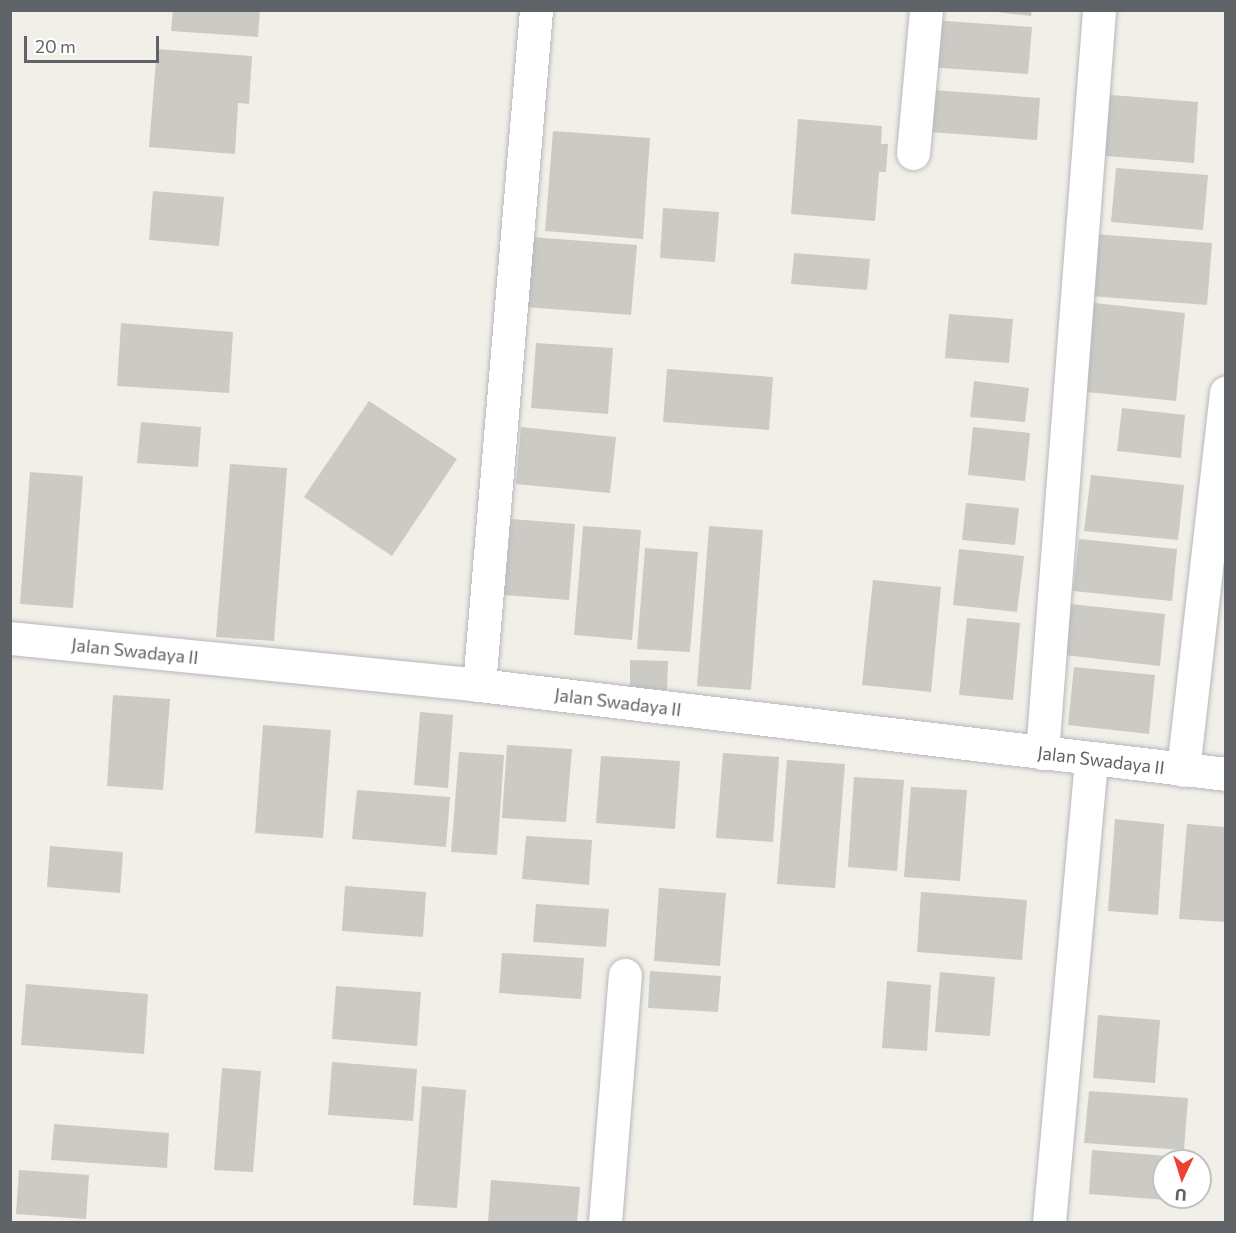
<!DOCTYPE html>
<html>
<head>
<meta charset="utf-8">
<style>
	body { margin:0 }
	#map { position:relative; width:1236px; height:1233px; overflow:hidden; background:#f1efe8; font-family:Commissioner,sans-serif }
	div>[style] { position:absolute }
	.building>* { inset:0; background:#cccac5 }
	.roads { filter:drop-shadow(0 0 2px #b5b8bc) drop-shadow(0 0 2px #b5b8bc) }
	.street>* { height:33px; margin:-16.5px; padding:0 16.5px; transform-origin:16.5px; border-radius:16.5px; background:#fff }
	span { translate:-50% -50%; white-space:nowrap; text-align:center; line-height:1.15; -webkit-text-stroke:5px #fff; paint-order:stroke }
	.street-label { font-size:18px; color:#5f6368 }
	.frame { position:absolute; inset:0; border:12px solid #5f6368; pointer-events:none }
	.north { position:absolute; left:1152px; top:1149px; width:60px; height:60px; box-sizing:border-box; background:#fff; border:2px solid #bfc1c3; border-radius:50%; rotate:184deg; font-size:16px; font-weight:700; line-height:24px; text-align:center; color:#5f6368 }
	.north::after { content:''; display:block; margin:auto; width:21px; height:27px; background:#ea4335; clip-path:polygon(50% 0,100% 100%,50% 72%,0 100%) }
	.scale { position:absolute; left:24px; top:36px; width:135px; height:27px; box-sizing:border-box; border:3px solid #5f6368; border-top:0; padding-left:8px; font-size:18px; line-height:21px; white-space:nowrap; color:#5f6368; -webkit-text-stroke:4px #fff; paint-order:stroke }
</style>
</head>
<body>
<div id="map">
	<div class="building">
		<i style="clip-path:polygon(173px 10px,260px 10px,258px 37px,171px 31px)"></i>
		<i style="clip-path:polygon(979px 10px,1032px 10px,1031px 16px)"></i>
		<i style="clip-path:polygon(931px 20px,1032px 27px,1028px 74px,927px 67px)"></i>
		<i style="clip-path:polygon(157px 49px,252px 56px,249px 104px,238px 103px,235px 154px,149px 147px)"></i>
		<i style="clip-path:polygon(933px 90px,1040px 98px,1037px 140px,930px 132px)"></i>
		<i style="clip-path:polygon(1099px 94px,1198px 102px,1194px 163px,1094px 155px)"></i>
		<i style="clip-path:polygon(798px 119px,882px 126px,881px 144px,888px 144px,886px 172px,879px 172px,875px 221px,791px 214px)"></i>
		<i style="clip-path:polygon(553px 131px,650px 138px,643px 239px,545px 231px)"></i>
		<i style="clip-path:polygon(1116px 168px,1208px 175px,1203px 230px,1111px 222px)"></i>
		<i style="clip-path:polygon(153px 191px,224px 197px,219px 246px,149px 240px)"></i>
		<i style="clip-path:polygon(663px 208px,719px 212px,715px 262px,660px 258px)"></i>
		<i style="clip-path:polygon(1094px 234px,1212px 243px,1207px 305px,1090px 296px)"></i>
		<i style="clip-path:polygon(531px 237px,637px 245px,631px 315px,525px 307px)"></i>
		<i style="clip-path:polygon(794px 253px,870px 259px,867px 290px,791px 284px)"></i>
		<i style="clip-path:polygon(1086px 302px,1185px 313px,1176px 401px,1077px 391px)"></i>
		<i style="clip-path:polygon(949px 314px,1013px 319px,1009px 363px,945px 358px)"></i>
		<i style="clip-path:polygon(121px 323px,233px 332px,229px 393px,117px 386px)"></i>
		<i style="clip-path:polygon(536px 343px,613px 348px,608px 414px,531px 408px)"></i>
		<i style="clip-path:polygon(667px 369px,773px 377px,769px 430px,663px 422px)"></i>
		<i style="clip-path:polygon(974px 381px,1029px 388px,1025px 422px,970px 417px)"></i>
		<i style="clip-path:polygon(369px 401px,457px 459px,392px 556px,304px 497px)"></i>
		<i style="clip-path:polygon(1122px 408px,1185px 415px,1181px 458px,1117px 451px)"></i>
		<i style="clip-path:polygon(141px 422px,201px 427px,198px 467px,137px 463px)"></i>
		<i style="clip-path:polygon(521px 427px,616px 437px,610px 493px,516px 484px)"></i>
		<i style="clip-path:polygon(973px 427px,1030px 433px,1025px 481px,968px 475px)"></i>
		<i style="clip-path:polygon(230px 464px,287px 468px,274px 641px,216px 637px)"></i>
		<i style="clip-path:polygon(30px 472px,83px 476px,73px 608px,20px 604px)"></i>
		<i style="clip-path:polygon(1091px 475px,1184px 485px,1178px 540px,1084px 531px)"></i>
		<i style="clip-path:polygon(966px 503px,1019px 508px,1015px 545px,962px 540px)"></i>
		<i style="clip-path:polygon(511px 519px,575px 524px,569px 600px,504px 595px)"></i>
		<i style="clip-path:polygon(583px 526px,641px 530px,632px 640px,574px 635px)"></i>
		<i style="clip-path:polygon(709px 526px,763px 530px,751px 690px,697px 686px)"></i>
		<i style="clip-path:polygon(1079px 539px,1177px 549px,1172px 601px,1073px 591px)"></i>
		<i style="clip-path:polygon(645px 548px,698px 552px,690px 652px,637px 649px)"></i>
		<i style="clip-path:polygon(959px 549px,1024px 556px,1017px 612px,953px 605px)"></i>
		<i style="clip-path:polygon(873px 580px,941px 587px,931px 692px,862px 685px)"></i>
		<i style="clip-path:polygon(1070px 604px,1165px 614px,1160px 666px,1064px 655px)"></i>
		<i style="clip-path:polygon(967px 618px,1020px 623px,1013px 700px,959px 695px)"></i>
		<i style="clip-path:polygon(630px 660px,668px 661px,667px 690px,630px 689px)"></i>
		<i style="clip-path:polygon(1074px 667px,1155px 675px,1149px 734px,1068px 725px)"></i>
		<i style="clip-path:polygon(113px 695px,170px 699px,163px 790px,107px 786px)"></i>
		<i style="clip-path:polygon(420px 712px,453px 715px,448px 788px,414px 785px)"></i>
		<i style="clip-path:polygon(263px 725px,331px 730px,323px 838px,255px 833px)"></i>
		<i style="clip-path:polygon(507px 745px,572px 749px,566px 822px,502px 818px)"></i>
		<i style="clip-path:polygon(459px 752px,504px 755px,497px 855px,451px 852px)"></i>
		<i style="clip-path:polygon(723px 753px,779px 757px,773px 842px,716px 838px)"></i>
		<i style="clip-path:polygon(601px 756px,680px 761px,675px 829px,596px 823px)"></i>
		<i style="clip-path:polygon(787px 760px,845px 764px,835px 888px,777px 884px)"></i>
		<i style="clip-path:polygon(854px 777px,904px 780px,897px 871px,848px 867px)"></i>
		<i style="clip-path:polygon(911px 787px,967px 790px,960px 881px,904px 877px)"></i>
		<i style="clip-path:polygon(357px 790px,450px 797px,446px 847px,352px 839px)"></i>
		<i style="clip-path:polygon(1115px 819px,1164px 824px,1158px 915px,1108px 911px)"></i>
		<i style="clip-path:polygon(1187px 824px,1226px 827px,1226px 922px,1179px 919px)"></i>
		<i style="clip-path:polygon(526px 836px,592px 840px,589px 885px,522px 879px)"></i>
		<i style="clip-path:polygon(50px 846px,123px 852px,120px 893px,47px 887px)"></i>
		<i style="clip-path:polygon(345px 886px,426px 892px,423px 937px,342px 931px)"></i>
		<i style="clip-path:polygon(659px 888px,726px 893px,720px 966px,654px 961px)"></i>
		<i style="clip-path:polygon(921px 892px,1027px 900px,1022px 960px,917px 952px)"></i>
		<i style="clip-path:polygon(536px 904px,609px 909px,606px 947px,533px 942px)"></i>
		<i style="clip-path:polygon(502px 953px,584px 958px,581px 999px,499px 993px)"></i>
		<i style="clip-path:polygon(650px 971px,721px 976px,718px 1012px,648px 1008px)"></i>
		<i style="clip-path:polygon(940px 972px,995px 977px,990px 1036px,935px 1032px)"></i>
		<i style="clip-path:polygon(887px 981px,931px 985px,927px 1051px,882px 1048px)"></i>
		<i style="clip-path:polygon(26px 984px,148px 994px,144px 1054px,21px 1045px)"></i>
		<i style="clip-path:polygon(336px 986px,421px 992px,417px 1046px,332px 1039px)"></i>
		<i style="clip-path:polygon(1098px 1015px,1160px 1020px,1155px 1083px,1093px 1078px)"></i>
		<i style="clip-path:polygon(332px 1062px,417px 1069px,413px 1121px,328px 1115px)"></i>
		<i style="clip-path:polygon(222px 1068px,261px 1071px,253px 1172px,214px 1170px)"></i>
		<i style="clip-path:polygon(422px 1086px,466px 1090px,457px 1208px,413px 1205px)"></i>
		<i style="clip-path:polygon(1089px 1091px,1188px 1098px,1184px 1150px,1084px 1143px)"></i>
		<i style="clip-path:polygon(54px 1124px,169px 1133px,167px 1168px,51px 1160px)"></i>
		<i style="clip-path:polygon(1092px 1150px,1181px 1157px,1181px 1161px,1164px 1161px,1164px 1197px,1178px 1197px,1178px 1201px,1089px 1194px)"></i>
		<i style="clip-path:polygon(19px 1170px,89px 1175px,86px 1219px,16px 1214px)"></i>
		<i style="clip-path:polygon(491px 1180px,580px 1187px,577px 1222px,488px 1222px)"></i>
	</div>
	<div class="roads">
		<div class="street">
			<i style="left:913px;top:153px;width:144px;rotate:-84.8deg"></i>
			<i style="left:10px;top:638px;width:471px;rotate:5.7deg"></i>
			<i style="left:479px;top:685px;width:752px;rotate:6.79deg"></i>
			<i style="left:479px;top:685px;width:677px;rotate:-85.17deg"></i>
			<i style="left:1042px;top:753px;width:745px;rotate:-85.61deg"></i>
			<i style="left:1183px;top:770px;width:380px;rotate:-83.5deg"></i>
			<i style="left:605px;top:1222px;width:248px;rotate:-85.4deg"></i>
			<i style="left:1049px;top:1222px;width:464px;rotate:-84.8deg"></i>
		</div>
	</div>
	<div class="street-label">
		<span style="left:135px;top:651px;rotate:6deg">Jalan Swadaya II</span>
		<span style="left:618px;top:702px;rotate:7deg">Jalan Swadaya II</span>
		<span style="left:1101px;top:760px;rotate:7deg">Jalan Swadaya II</span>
	</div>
	<div class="frame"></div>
	<div class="north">U</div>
	<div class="scale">20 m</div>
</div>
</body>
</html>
